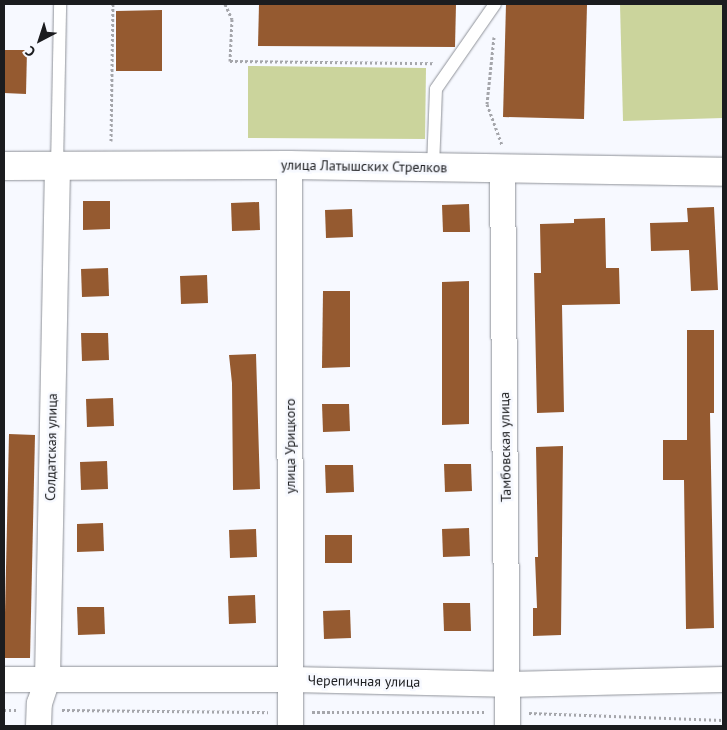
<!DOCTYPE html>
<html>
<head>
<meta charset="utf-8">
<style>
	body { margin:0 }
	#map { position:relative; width:727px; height:730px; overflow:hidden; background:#f7f9ff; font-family:"PT Sans",sans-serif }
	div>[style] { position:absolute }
	.green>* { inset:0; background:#cbd49c }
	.building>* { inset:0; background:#955a30 }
	.path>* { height:3px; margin-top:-1.5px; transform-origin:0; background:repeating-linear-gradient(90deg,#a5a6ab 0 2.5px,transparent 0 5px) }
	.roads { filter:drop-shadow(0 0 1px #8f9299) drop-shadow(0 0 1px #8f9299) }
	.lane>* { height:12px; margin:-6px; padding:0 6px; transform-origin:6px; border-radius:6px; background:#fff }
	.street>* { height:25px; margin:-12.5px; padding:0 12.5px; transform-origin:12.5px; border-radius:12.5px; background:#fff }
	.secondary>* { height:28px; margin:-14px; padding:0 14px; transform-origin:14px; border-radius:14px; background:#fff }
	span { translate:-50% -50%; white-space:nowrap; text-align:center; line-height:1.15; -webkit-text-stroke:5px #f7f9ff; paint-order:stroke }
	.street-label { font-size:14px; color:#1b1c1f }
	.frame { position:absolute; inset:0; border:5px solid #1b1c1f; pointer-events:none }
	.north { position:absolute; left:15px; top:15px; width:50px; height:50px; -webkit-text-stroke:4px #f7f9ff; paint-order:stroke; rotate:220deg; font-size:14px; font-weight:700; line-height:20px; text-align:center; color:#1b1c1f }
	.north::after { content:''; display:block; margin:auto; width:18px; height:22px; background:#1b1c1f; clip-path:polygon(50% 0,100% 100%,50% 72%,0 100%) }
</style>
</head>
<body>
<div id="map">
	<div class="green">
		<i style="clip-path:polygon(620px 4px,723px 4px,723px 118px,623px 121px)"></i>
		<i style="clip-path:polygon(248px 66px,426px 68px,425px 139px,248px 138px)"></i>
	</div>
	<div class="building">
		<i style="clip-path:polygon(259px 4px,456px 4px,455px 47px,258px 46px)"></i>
		<i style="clip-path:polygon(506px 4px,587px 5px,584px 119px,503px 117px)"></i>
		<i style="clip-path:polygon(162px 10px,162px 71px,116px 71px,116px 11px)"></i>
		<i style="clip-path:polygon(4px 50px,27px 50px,26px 94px,4px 93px)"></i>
		<i style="clip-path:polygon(83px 201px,110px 201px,110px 229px,83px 230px)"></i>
		<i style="clip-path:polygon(259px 202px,260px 230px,232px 231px,231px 203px)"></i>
		<i style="clip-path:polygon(469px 204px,470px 232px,443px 232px,442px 205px)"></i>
		<i style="clip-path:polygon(714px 207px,718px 290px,691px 291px,689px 250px,651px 251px,650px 223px,688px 222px,687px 208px)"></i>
		<i style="clip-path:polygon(352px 209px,353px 237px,326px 238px,325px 210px)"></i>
		<i style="clip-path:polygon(605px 218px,606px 268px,619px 268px,620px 304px,562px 305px,564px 412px,537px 413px,534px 273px,541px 273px,540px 224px,574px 223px,574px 219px)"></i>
		<i style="clip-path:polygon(108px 268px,109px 296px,82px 297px,81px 269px)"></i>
		<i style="clip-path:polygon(207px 275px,208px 303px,181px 304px,180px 276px)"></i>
		<i style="clip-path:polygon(469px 281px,469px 424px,442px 425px,442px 282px)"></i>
		<i style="clip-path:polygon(323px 291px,350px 291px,350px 367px,322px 368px)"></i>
		<i style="clip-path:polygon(687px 330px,714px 330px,714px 413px,710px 413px,714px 628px,686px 629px,684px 480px,663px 480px,663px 440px,687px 440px)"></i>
		<i style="clip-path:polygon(81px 333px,108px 333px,109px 360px,82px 361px)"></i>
		<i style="clip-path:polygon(256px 354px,260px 489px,233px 490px,232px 383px,229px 355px)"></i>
		<i style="clip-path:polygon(113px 398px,114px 426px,87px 427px,86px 399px)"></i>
		<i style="clip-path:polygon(322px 404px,349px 404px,350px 431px,323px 432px)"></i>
		<i style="clip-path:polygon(9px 434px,35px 435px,30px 658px,4px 658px)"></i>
		<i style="clip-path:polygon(563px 446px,561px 635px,533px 636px,533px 608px,537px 608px,535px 557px,538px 557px,536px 447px)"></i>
		<i style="clip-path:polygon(107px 461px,108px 489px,81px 490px,80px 462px)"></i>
		<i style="clip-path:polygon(444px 464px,471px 464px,472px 491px,445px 492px)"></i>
		<i style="clip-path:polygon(325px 465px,353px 465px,354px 492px,326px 493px)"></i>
		<i style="clip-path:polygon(103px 523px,104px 551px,77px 552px,77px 524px)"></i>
		<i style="clip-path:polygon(469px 528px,470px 556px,443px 557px,442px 529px)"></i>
		<i style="clip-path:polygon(256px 529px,257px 557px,230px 558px,229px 530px)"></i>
		<i style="clip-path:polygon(325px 535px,352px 535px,352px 563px,325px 563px)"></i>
		<i style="clip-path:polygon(255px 595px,256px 623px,229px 624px,228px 596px)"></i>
		<i style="clip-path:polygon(443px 603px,470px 603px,471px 631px,444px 631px)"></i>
		<i style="clip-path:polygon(77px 607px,104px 607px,105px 634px,78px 635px)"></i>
		<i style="clip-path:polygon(350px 610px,351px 638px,324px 639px,323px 611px)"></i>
	</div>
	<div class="path">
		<i style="left:225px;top:4px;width:17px;rotate:65deg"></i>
		<i style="left:232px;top:19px;width:42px;rotate:92.7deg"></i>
		<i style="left:230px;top:61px;width:203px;rotate:0.6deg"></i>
		<i style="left:494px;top:37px;width:67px;rotate:96deg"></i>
		<i style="left:487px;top:104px;width:44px;rotate:69.9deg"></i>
		<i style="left:111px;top:141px;width:137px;rotate:-89.2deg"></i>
		<i style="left:4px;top:710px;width:12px"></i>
		<i style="left:62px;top:710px;width:206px;rotate:0.6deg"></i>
		<i style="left:312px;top:712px;width:174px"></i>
		<i style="left:529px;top:713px;width:194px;rotate:2.1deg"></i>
	</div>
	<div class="roads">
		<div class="lane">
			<i style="left:57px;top:167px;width:163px;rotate:-88.9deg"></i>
			<i style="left:433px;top:167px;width:78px;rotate:-87.8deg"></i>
			<i style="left:436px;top:89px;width:103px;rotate:-55.2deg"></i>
		</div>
		<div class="street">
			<i style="left:289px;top:165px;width:561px;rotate:89.9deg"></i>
			<i style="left:502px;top:168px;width:558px;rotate:89.49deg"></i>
			<i style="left:4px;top:679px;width:287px"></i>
			<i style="left:291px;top:679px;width:216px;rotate:1.3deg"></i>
			<i style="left:507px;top:684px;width:216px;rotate:-1.3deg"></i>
			<i style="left:38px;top:726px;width:23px;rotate:-88deg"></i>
			<i style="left:39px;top:703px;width:26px;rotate:-72deg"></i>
			<i style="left:47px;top:678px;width:511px;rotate:-88.88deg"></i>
		</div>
		<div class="secondary">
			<i style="left:4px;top:166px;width:285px;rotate:-0.2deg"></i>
			<i style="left:289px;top:165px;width:434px;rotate:0.9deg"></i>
		</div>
	</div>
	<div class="street-label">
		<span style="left:364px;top:166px;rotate:1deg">улица Латышских Стрелков</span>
		<span style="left:290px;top:446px;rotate:-90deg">улица Урицкого</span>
		<span style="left:51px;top:447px;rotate:-89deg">Солдатская улица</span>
		<span style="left:505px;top:447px;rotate:-91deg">Тамбовская улица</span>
		<span style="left:364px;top:681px;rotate:1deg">Черепичная улица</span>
	</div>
	<div class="frame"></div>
	<div class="north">С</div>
</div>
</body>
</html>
